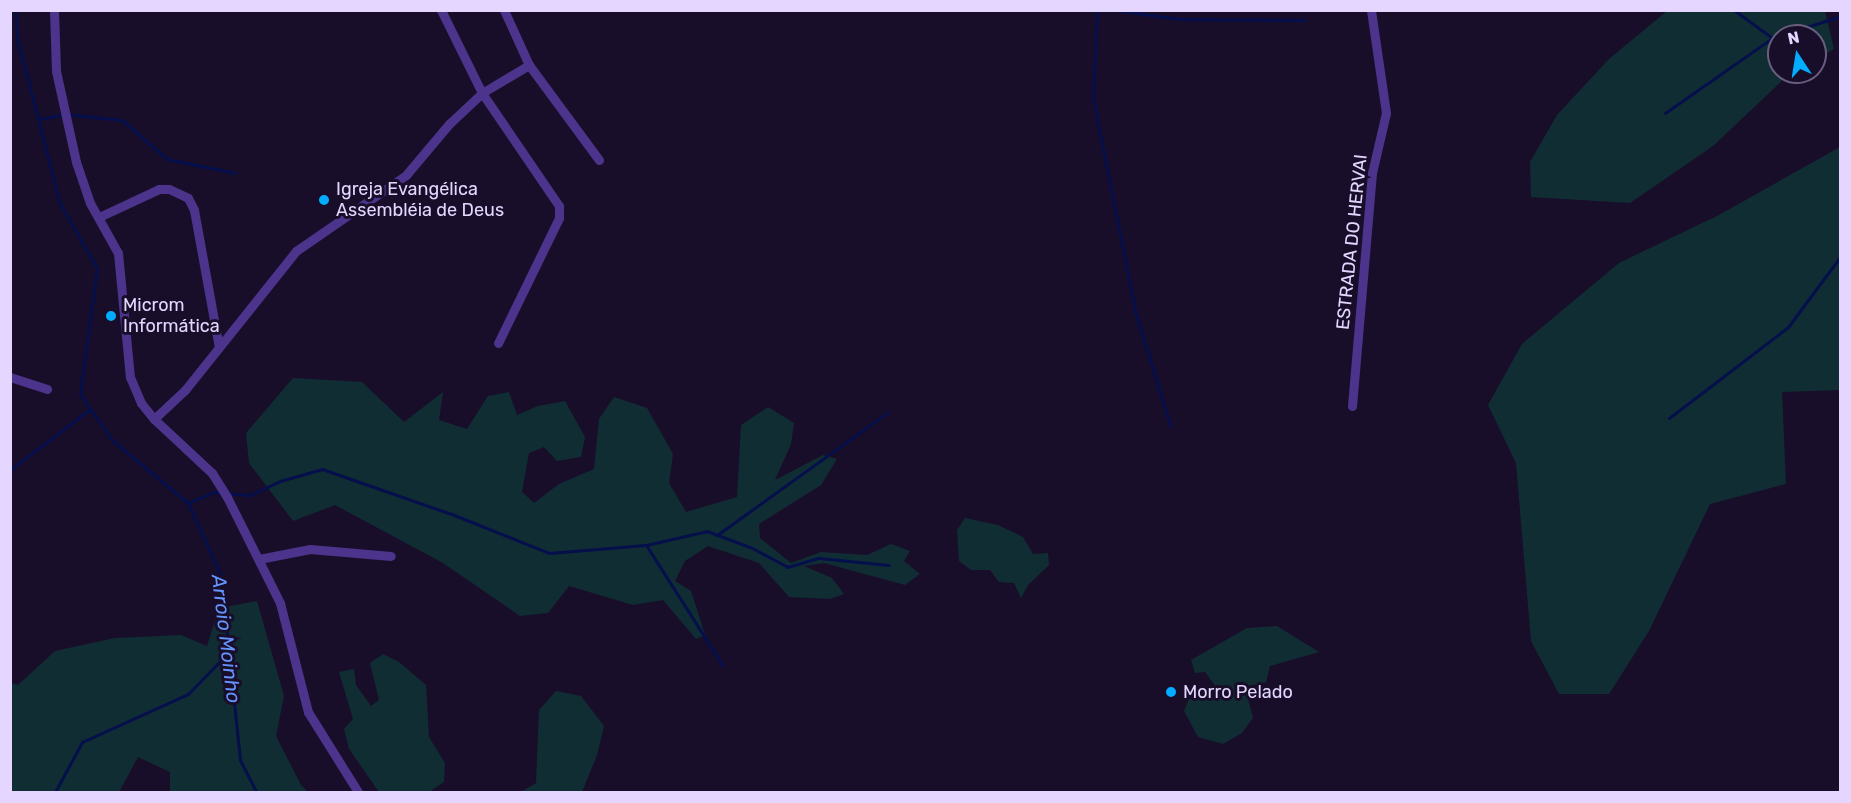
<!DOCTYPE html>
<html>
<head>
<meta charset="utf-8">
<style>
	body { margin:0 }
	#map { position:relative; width:1851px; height:803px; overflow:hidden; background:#190e2a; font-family:Rubik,sans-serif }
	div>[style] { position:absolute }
	.green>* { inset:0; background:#102d34 }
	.stream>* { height:3px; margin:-1.5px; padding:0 1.5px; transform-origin:1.5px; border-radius:1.5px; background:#050f4b }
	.street>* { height:9px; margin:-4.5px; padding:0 4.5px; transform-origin:4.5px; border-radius:4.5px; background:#4c348d }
	.dots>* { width:16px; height:16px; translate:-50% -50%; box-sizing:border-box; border:3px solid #190e2a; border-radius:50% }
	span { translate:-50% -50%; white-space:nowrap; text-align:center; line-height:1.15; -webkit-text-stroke:6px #190e2a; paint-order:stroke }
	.poi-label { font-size:18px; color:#e4d6ff }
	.left { translate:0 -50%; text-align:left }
	.street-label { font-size:18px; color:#e4d6ff }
	.water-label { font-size:20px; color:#6494ff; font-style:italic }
	.frame { position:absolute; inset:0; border:12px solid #e4d6ff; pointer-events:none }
	.north { position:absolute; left:1767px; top:24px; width:60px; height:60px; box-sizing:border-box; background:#190e2a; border:2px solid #6a5e7f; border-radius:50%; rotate:348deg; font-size:16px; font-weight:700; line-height:24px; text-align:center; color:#e4d6ff }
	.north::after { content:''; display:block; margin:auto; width:21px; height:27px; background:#02adff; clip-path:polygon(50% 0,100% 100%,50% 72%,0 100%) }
</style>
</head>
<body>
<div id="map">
	<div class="green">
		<i style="clip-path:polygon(1667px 11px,1825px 11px,1834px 49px,1815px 60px,1815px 36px,1779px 36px,1779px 72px,1795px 72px,1785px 78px,1713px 146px,1630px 203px,1531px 197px,1530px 162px,1557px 115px,1609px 59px)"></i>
		<i style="clip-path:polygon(1840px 147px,1840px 390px,1782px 392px,1786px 484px,1710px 504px,1649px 631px,1609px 694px,1559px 694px,1531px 641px,1516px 463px,1488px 405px,1522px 344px,1619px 263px,1719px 215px)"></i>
		<i style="clip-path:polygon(293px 378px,362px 382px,404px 422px,443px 392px,439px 420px,467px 429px,488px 396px,509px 392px,517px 415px,538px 406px,565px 401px,585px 437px,581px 457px,557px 461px,544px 447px,529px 453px,522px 492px,534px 503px,559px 484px,594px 469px,599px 419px,614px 397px,647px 408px,673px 454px,669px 483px,686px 512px,737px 497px,741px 425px,768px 407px,794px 423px,791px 444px,775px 480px,823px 455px,837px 459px,821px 485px,759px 524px,760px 538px,791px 563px,821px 552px,867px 555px,891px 544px,910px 551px,904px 561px,920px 574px,905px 585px,824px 563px,804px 566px,832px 578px,844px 594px,830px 599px,789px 597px,759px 563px,708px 546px,685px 561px,675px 581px,691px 591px,705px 635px,696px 639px,663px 600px,633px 605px,569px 586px,548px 613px,520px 616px,443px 563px,335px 505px,293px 521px,249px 463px,246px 433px)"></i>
		<i style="clip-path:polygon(965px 518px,998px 525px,1023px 537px,1033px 554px,1048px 553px,1049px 565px,1028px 585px,1021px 598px,1014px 583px,999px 582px,990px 570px,971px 570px,959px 561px,957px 530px)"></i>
		<i style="clip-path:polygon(257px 601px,284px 696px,276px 736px,301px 785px,308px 792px,170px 792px,170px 772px,138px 757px,119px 792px,11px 792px,11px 683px,18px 685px,55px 651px,115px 638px,181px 635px,207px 646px,219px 608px)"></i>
		<i style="clip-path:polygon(1277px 626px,1319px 652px,1270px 666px,1266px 682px,1245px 687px,1253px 718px,1242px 733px,1223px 744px,1198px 737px,1184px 711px,1189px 699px,1214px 699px,1219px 691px,1205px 672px,1195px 673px,1191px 660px,1247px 628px)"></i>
		<i style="clip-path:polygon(383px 654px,399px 662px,426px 685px,429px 737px,445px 763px,444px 782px,429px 792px,379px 792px,349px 749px,344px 729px,353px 719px,339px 672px,354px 669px,356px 685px,371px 706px,379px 700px,370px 663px)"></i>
		<i style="clip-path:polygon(556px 691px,581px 696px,604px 726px,597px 755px,582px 792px,521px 792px,536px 783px,539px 710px)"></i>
	</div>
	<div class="stream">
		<i style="left:15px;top:10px;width:32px;rotate:85deg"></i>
		<i style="left:18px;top:42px;width:167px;rotate:75.5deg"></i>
		<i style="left:60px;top:204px;width:74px;rotate:60deg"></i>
		<i style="left:97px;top:268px;width:127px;rotate:97.7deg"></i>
		<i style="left:80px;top:394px;width:56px;rotate:55.2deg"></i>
		<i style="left:112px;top:440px;width:99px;rotate:39.7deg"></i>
		<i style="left:188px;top:503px;width:80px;rotate:65.7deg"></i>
		<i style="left:221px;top:576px;width:185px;rotate:84.1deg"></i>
		<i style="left:240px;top:760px;width:36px;rotate:63deg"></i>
		<i style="left:1097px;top:10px;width:88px;rotate:92.6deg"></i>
		<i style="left:1093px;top:98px;width:217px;rotate:78.8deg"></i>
		<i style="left:1135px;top:311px;width:121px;rotate:72.8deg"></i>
		<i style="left:1115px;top:10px;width:65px;rotate:8deg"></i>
		<i style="left:1179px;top:19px;width:126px;rotate:0.5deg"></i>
		<i style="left:1734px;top:10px;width:46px;rotate:36.1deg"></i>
		<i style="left:1665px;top:113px;width:131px;rotate:-35deg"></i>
		<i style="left:1772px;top:38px;width:69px;rotate:-17.7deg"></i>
		<i style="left:39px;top:119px;width:27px;rotate:-10deg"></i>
		<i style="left:66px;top:114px;width:56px;rotate:6.1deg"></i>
		<i style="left:122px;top:120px;width:60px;rotate:40.9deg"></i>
		<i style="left:167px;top:159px;width:70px;rotate:11.5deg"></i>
		<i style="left:1669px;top:418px;width:150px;rotate:-37.4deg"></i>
		<i style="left:1788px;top:327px;width:87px;rotate:-53.4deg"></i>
		<i style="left:10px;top:470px;width:101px;rotate:-37.3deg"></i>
		<i style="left:188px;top:503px;width:28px;rotate:-23deg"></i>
		<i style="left:214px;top:492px;width:36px;rotate:5deg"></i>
		<i style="left:250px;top:495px;width:33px;rotate:-25deg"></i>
		<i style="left:280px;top:481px;width:44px;rotate:-15.9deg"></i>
		<i style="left:322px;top:469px;width:140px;rotate:19.2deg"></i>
		<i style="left:454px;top:515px;width:102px;rotate:21.8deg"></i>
		<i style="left:549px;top:553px;width:97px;rotate:-4.7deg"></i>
		<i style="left:646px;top:545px;width:63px;rotate:-12.9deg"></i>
		<i style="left:707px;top:531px;width:48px;rotate:20.7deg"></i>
		<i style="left:752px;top:548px;width:40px;rotate:28deg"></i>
		<i style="left:787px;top:567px;width:33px;rotate:-16deg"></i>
		<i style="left:819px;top:558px;width:70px;rotate:5.7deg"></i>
		<i style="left:717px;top:535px;width:211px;rotate:-35.7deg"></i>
		<i style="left:646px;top:545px;width:143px;rotate:57.5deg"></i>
		<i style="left:55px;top:792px;width:57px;rotate:-61.6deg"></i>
		<i style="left:82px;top:742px;width:116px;rotate:-24.4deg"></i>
		<i style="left:188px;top:694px;width:59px;rotate:-45.7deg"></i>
	</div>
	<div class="street">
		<i style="left:54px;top:10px;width:61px;rotate:88.1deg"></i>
		<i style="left:56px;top:71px;width:93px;rotate:77.6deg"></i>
		<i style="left:76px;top:162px;width:43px;rotate:71.1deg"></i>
		<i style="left:90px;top:203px;width:57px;rotate:60.8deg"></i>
		<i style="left:118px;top:253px;width:125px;rotate:84.5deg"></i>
		<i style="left:130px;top:377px;width:28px;rotate:67deg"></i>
		<i style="left:141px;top:403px;width:21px;rotate:51deg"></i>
		<i style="left:154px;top:419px;width:79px;rotate:43deg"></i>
		<i style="left:212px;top:473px;width:28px;rotate:58deg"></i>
		<i style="left:227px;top:497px;width:119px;rotate:63.4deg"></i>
		<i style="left:280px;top:603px;width:113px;rotate:75.6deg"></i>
		<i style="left:308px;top:712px;width:94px;rotate:58deg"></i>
		<i style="left:441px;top:10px;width:93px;rotate:63.7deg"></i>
		<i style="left:482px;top:93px;width:137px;rotate:55.7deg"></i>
		<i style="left:559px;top:206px;width:12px;rotate:90deg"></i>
		<i style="left:559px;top:218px;width:139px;rotate:116deg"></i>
		<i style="left:504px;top:10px;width:60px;rotate:65.6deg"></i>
		<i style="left:529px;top:65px;width:118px;rotate:53.6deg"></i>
		<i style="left:99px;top:217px;width:66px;rotate:-25deg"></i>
		<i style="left:159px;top:189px;width:10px"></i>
		<i style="left:169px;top:189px;width:21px;rotate:25deg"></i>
		<i style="left:188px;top:198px;width:13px;rotate:63deg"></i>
		<i style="left:194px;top:210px;width:139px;rotate:79.7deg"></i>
		<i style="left:10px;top:377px;width:39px;rotate:18deg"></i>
		<i style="left:1352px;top:406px;width:234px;rotate:-85.1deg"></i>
		<i style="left:1372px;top:173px;width:62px;rotate:-76.9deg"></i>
		<i style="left:1386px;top:113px;width:104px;rotate:-98.3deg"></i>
		<i style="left:154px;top:419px;width:42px;rotate:-43.1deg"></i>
		<i style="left:185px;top:390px;width:178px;rotate:-51.4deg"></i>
		<i style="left:296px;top:251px;width:134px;rotate:-34.6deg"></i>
		<i style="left:406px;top:175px;width:67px;rotate:-49.9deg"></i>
		<i style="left:449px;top:124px;width:45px;rotate:-43.2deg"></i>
		<i style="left:482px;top:93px;width:55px;rotate:-30.8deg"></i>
		<i style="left:259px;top:559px;width:52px;rotate:-11.1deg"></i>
		<i style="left:310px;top:549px;width:81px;rotate:4.9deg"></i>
	</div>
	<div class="dots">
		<i style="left:324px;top:200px;background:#02adff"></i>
		<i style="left:111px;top:316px;background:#02adff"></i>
		<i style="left:1171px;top:692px;background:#02adff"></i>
	</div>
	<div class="poi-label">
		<span class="left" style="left:336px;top:200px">Igreja Evangélica<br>Assembléia de Deus</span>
		<span class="left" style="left:123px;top:316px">Microm<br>Informática</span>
		<span class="left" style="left:1183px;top:692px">Morro Pelado</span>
	</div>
	<div class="street-label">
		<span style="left:1352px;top:242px;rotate:-84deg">ESTRADA DO HERVAI</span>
	</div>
	<div class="water-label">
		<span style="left:226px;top:639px;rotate:83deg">Arroio Moinho</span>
	</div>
	<div class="frame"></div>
	<div class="north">N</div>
</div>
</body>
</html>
